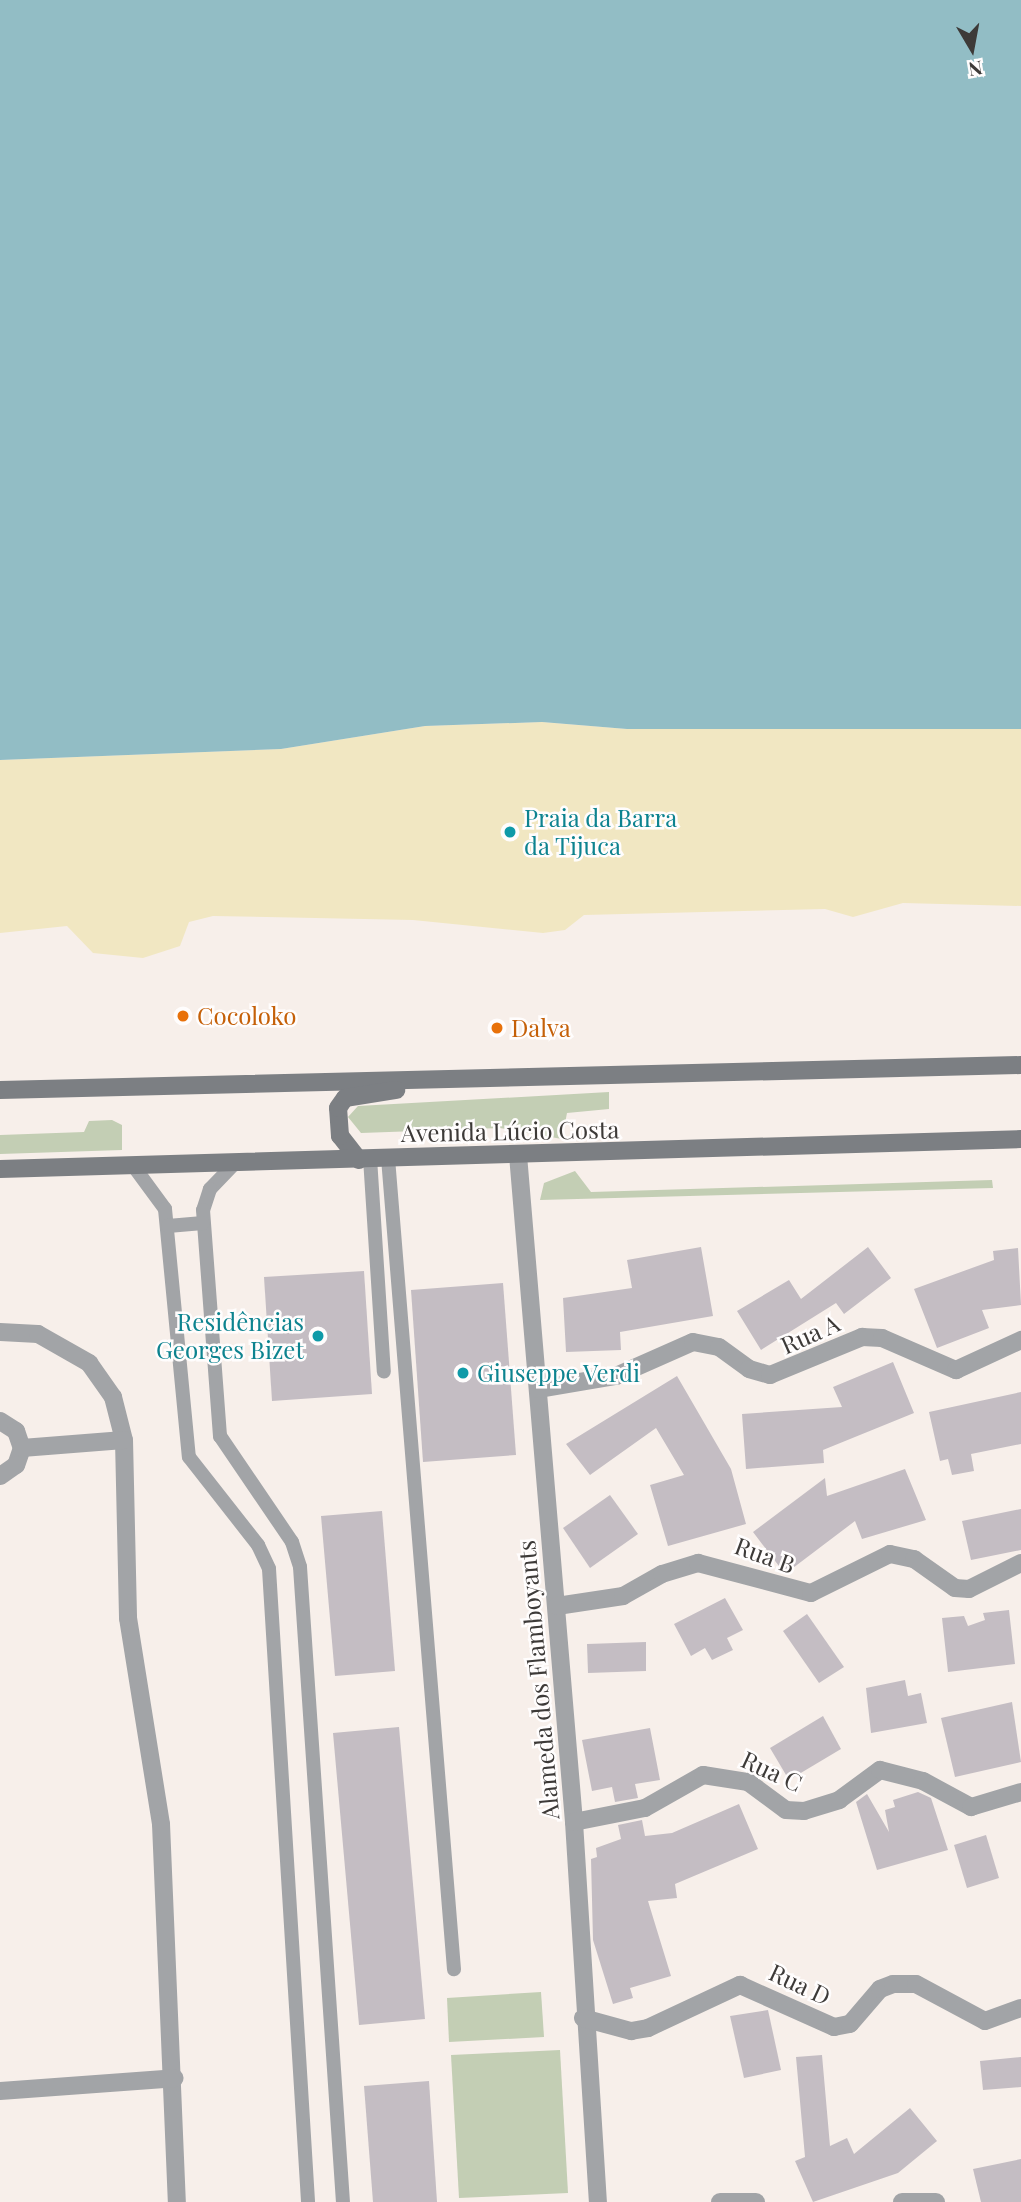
<!DOCTYPE html>
<html>
<head>
<meta charset="utf-8">
<style>
	body { margin:0 }
	#map { position:relative; width:1021px; height:2202px; overflow:hidden; background:#f7efea; font-family:"Playfair Display",serif }
	div>[style] { position:absolute }
	.green>* { inset:0; background:#c3ceb4 }
	.sand>* { inset:0; background:#f1e7c2 }
	.water>* { inset:0; background:#92bdc5 }
	.building>* { inset:0; background:#c4bdc3 }
	.service>* { height:14px; margin:-7px; padding:0 7px; transform-origin:7px; border-radius:7px; background:#a2a4a7 }
	.minor>* { height:18px; margin:-9px; padding:0 9px; transform-origin:9px; border-radius:9px; background:#a2a4a7 }
	.secondary>* { height:18px; margin:-9px; padding:0 9px; transform-origin:9px; border-radius:9px; background:#7c7f83 }
	.dots>* { width:19px; height:19px; translate:-50% -50%; box-sizing:border-box; border:4px solid #fffdfd; border-radius:50% }
	span { translate:-50% -50%; white-space:nowrap; text-align:center; line-height:1.15; -webkit-text-stroke:5px #fffdfd; paint-order:stroke }
	.culture-label { font-size:24px; color:#0d838f }
	.left { translate:0 -50%; text-align:left }
	.right { translate:-100% -50%; text-align:right }
	.food-label { font-size:24px; color:#c56008 }
	.street-label { font-size:24px; color:#3d3a38 }
	.north { position:absolute; left:937px; top:14px; width:70px; height:70px; -webkit-text-stroke:5px #fffdfd; paint-order:stroke; rotate:170deg; font-size:19px; font-weight:700; line-height:28px; text-align:center; color:#3d3a38 }
	.north::after { content:''; display:block; margin:auto; width:24px; height:32px; background:#3d3a38; clip-path:polygon(50% 0,100% 100%,50% 72%,0 100%) }
</style>
</head>
<body>
<div id="map">
	<div class="green">
		<i style="clip-path:polygon(609px 1092px,609px 1109px,567px 1113px,562px 1139px,500px 1128px,361px 1133px,348px 1117px,358px 1106px)"></i>
		<i style="clip-path:polygon(112px 1120px,122px 1125px,122px 1150px,0 1154px,0 1135px,84px 1132px,89px 1121px)"></i>
		<i style="clip-path:polygon(575px 1171px,591px 1192px,992px 1180px,993px 1188px,540px 1200px,544px 1183px)"></i>
		<i style="clip-path:polygon(541px 1992px,544px 2037px,449px 2042px,447px 1998px)"></i>
		<i style="clip-path:polygon(560px 2050px,568px 2193px,459px 2198px,451px 2055px)"></i>
	</div>
	<div class="sand">
		<i style="clip-path:polygon(542px 722px,627px 729px,1021px 729px,1021px 906px,903px 903px,853px 917px,825px 909px,584px 915px,565px 930px,543px 933px,413px 920px,213px 916px,189px 922px,180px 946px,143px 958px,93px 953px,67px 926px,0 933px,0 760px,281px 749px,425px 726px)"></i>
	</div>
	<div class="water">
		<i style="clip-path:polygon(0 0,1021px 0,1021px 729px,627px 729px,542px 722px,425px 726px,281px 749px,0 760px)"></i>
	</div>
	<div class="building">
		<i style="clip-path:polygon(701px 1247px,713px 1316px,620px 1332px,621px 1350px,566px 1352px,563px 1298px,632px 1288px,627px 1260px)"></i>
		<i style="clip-path:polygon(868px 1247px,891px 1278px,844px 1314px,836px 1303px,761px 1350px,737px 1311px,789px 1280px,801px 1299px)"></i>
		<i style="clip-path:polygon(1018px 1248px,1021px 1305px,982px 1310px,989px 1328px,937px 1348px,914px 1289px,994px 1260px,993px 1251px)"></i>
		<i style="clip-path:polygon(364px 1271px,372px 1394px,272px 1401px,264px 1277px)"></i>
		<i style="clip-path:polygon(503px 1283px,516px 1455px,423px 1462px,411px 1290px)"></i>
		<i style="clip-path:polygon(893px 1362px,914px 1413px,823px 1450px,824px 1463px,746px 1469px,742px 1414px,842px 1407px,833px 1387px)"></i>
		<i style="clip-path:polygon(677px 1376px,731px 1469px,746px 1524px,668px 1546px,650px 1485px,684px 1475px,656px 1428px,590px 1475px,566px 1444px)"></i>
		<i style="clip-path:polygon(1021px 1392px,1021px 1444px,971px 1454px,974px 1471px,952px 1475px,948px 1459px,940px 1461px,929px 1412px)"></i>
		<i style="clip-path:polygon(905px 1469px,926px 1520px,862px 1539px,855px 1521px,785px 1574px,753px 1532px,825px 1478px,827px 1496px)"></i>
		<i style="clip-path:polygon(610px 1495px,638px 1534px,590px 1568px,563px 1528px)"></i>
		<i style="clip-path:polygon(1021px 1509px,1021px 1550px,971px 1560px,962px 1521px)"></i>
		<i style="clip-path:polygon(382px 1511px,395px 1671px,335px 1676px,321px 1516px)"></i>
		<i style="clip-path:polygon(725px 1598px,743px 1630px,727px 1638px,733px 1650px,712px 1660px,705px 1648px,691px 1656px,674px 1624px)"></i>
		<i style="clip-path:polygon(1009px 1610px,1015px 1664px,948px 1672px,942px 1618px,964px 1616px,968px 1626px,985px 1620px,983px 1613px)"></i>
		<i style="clip-path:polygon(807px 1614px,844px 1667px,819px 1683px,783px 1631px)"></i>
		<i style="clip-path:polygon(646px 1642px,646px 1671px,588px 1673px,587px 1644px)"></i>
		<i style="clip-path:polygon(905px 1680px,908px 1696px,921px 1693px,927px 1723px,871px 1733px,866px 1688px)"></i>
		<i style="clip-path:polygon(1012px 1702px,1021px 1762px,955px 1777px,941px 1718px)"></i>
		<i style="clip-path:polygon(823px 1716px,841px 1749px,789px 1780px,770px 1748px)"></i>
		<i style="clip-path:polygon(399px 1727px,425px 2019px,359px 2025px,333px 1733px)"></i>
		<i style="clip-path:polygon(650px 1728px,660px 1780px,635px 1784px,638px 1798px,615px 1802px,612px 1787px,592px 1791px,582px 1740px)"></i>
		<i style="clip-path:polygon(918px 1792px,931px 1798px,948px 1850px,877px 1870px,856px 1802px,867px 1794px,889px 1832px,885px 1810px,895px 1807px,893px 1800px)"></i>
		<i style="clip-path:polygon(739px 1804px,758px 1849px,675px 1884px,677px 1898px,648px 1901px,671px 1976px,630px 1988px,633px 1998px,613px 2004px,593px 1940px,591px 1859px,597px 1857px,596px 1848px,621px 1839px,618px 1825px,642px 1820px,645px 1836px,672px 1833px)"></i>
		<i style="clip-path:polygon(986px 1835px,999px 1878px,967px 1888px,954px 1845px)"></i>
		<i style="clip-path:polygon(768px 2010px,781px 2070px,744px 2078px,730px 2016px)"></i>
		<i style="clip-path:polygon(822px 2055px,830px 2146px,847px 2138px,854px 2154px,910px 2108px,937px 2141px,898px 2173px,813px 2202px,795px 2161px,805px 2157px,796px 2057px)"></i>
		<i style="clip-path:polygon(1021px 2057px,1021px 2087px,983px 2090px,980px 2061px)"></i>
		<i style="clip-path:polygon(429px 2081px,437px 2202px,373px 2202px,364px 2086px)"></i>
		<i style="clip-path:polygon(1021px 2159px,1021px 2202px,981px 2202px,973px 2169px)"></i>
	</div>
	<div class="service">
		<i style="left:370px;top:1158px;width:214px;rotate:86.3deg"></i>
		<i style="left:388px;top:1158px;width:814px;rotate:85.35deg"></i>
		<i style="left:237px;top:1161px;width:39px;rotate:134deg"></i>
		<i style="left:210px;top:1189px;width:22px;rotate:108deg"></i>
		<i style="left:203px;top:1210px;width:227px;rotate:85.7deg"></i>
		<i style="left:220px;top:1436px;width:128px;rotate:55.8deg"></i>
		<i style="left:292px;top:1542px;width:26px;rotate:72deg"></i>
		<i style="left:300px;top:1567px;width:636px;rotate:86.13deg"></i>
		<i style="left:132px;top:1164px;width:56px;rotate:53.7deg"></i>
		<i style="left:165px;top:1209px;width:249px;rotate:84.5deg"></i>
		<i style="left:189px;top:1457px;width:112px;rotate:51.9deg"></i>
		<i style="left:258px;top:1545px;width:26px;rotate:65deg"></i>
		<i style="left:269px;top:1569px;width:634px;rotate:86.47deg"></i>
		<i style="left:168px;top:1226px;width:35px;rotate:-5deg"></i>
	</div>
	<div class="minor">
		<i style="left:518px;top:1155px;width:669px;rotate:85.2deg"></i>
		<i style="left:574px;top:1822px;width:381px;rotate:86.4deg"></i>
		<i style="left:0;top:1332px;width:38px;rotate:3deg"></i>
		<i style="left:38px;top:1334px;width:59px;rotate:29.6deg"></i>
		<i style="left:89px;top:1363px;width:42px;rotate:54.8deg"></i>
		<i style="left:113px;top:1397px;width:44px;rotate:75.7deg"></i>
		<i style="left:124px;top:1440px;width:178px;rotate:88.7deg"></i>
		<i style="left:128px;top:1618px;width:209px;rotate:80.9deg"></i>
		<i style="left:161px;top:1824px;width:378px;rotate:87.6deg"></i>
		<i style="left:538px;top:1389px;width:79px;rotate:-9.5deg"></i>
		<i style="left:616px;top:1376px;width:84px;rotate:-23.8deg"></i>
		<i style="left:693px;top:1342px;width:26px;rotate:11deg"></i>
		<i style="left:719px;top:1347px;width:37px;rotate:36deg"></i>
		<i style="left:749px;top:1369px;width:22px;rotate:16deg"></i>
		<i style="left:770px;top:1375px;width:100px;rotate:-22.4deg"></i>
		<i style="left:862px;top:1337px;width:20px;rotate:3deg"></i>
		<i style="left:882px;top:1338px;width:81px;rotate:23.4deg"></i>
		<i style="left:956px;top:1370px;width:72px;rotate:-24.8deg"></i>
		<i style="left:0;top:1421px;width:19px;rotate:32deg"></i>
		<i style="left:16px;top:1431px;width:18px;rotate:71deg"></i>
		<i style="left:22px;top:1448px;width:18px;rotate:109deg"></i>
		<i style="left:16px;top:1465px;width:19px;rotate:145deg"></i>
		<i style="left:22px;top:1448px;width:102px;rotate:-4.5deg"></i>
		<i style="left:557px;top:1606px;width:67px;rotate:-8.6deg"></i>
		<i style="left:623px;top:1596px;width:45px;rotate:-29.4deg"></i>
		<i style="left:662px;top:1574px;width:38px;rotate:-17deg"></i>
		<i style="left:698px;top:1563px;width:117px;rotate:14.9deg"></i>
		<i style="left:811px;top:1593px;width:88px;rotate:-26.3deg"></i>
		<i style="left:890px;top:1554px;width:25px;rotate:12deg"></i>
		<i style="left:914px;top:1559px;width:50px;rotate:35.3deg"></i>
		<i style="left:955px;top:1588px;width:14px;rotate:4deg"></i>
		<i style="left:969px;top:1589px;width:58px;rotate:-26.6deg"></i>
		<i style="left:574px;top:1822px;width:72px;rotate:-11.2deg"></i>
		<i style="left:645px;top:1808px;width:67px;rotate:-29.6deg"></i>
		<i style="left:703px;top:1775px;width:46px;rotate:8.8deg"></i>
		<i style="left:748px;top:1782px;width:47px;rotate:36.4deg"></i>
		<i style="left:786px;top:1810px;width:18px;rotate:3deg"></i>
		<i style="left:804px;top:1811px;width:37px;rotate:-17deg"></i>
		<i style="left:839px;top:1800px;width:51px;rotate:-36.2deg"></i>
		<i style="left:880px;top:1770px;width:44px;rotate:14.3deg"></i>
		<i style="left:923px;top:1781px;width:55px;rotate:28.4deg"></i>
		<i style="left:971px;top:1807px;width:52px;rotate:-16.7deg"></i>
		<i style="left:583px;top:2018px;width:50px;rotate:15.2deg"></i>
		<i style="left:631px;top:2031px;width:17px;rotate:-10deg"></i>
		<i style="left:648px;top:2028px;width:102px;rotate:-25.1deg"></i>
		<i style="left:740px;top:1985px;width:103px;rotate:24.1deg"></i>
		<i style="left:834px;top:2027px;width:16px;rotate:-11deg"></i>
		<i style="left:850px;top:2024px;width:46px;rotate:-49.4deg"></i>
		<i style="left:880px;top:1989px;width:14px;rotate:-21deg"></i>
		<i style="left:893px;top:1984px;width:23px"></i>
		<i style="left:916px;top:1984px;width:78px;rotate:28.2deg"></i>
		<i style="left:985px;top:2021px;width:38px;rotate:-20deg"></i>
		<i style="left:0;top:2091px;width:175px;rotate:-4.2deg"></i>
		<i style="left:720px;top:2202px;width:36px"></i>
		<i style="left:902px;top:2202px;width:34px"></i>
	</div>
	<div class="secondary">
		<i style="left:0;top:1090px;width:1021px;rotate:-1.4deg"></i>
		<i style="left:359px;top:1160px;width:31px;rotate:-128deg"></i>
		<i style="left:340px;top:1136px;width:28px;rotate:-94deg"></i>
		<i style="left:338px;top:1108px;width:12px;rotate:-55deg"></i>
		<i style="left:345px;top:1098px;width:52px;rotate:-8.9deg"></i>
		<i style="left:0;top:1169px;width:1021px;rotate:-1.68deg"></i>
	</div>
	<div class="dots">
		<i style="left:510px;top:832px;background:#0f9aa8"></i>
		<i style="left:183px;top:1016px;background:#e8710a"></i>
		<i style="left:497px;top:1028px;background:#e8710a"></i>
		<i style="left:318px;top:1336px;background:#0f9aa8"></i>
		<i style="left:463px;top:1373px;background:#0f9aa8"></i>
	</div>
	<div class="culture-label">
		<span class="left" style="left:524px;top:832px">Praia da Barra<br>da Tijuca</span>
		<span class="right" style="left:304px;top:1336px">Residências<br>Georges Bizet</span>
		<span class="left" style="left:477px;top:1373px">Giuseppe Verdi</span>
	</div>
	<div class="food-label">
		<span class="left" style="left:197px;top:1016px">Cocoloko</span>
		<span class="left" style="left:511px;top:1028px">Dalva</span>
	</div>
	<div class="street-label">
		<span style="left:510px;top:1131px;rotate:-1deg">Avenida Lúcio Costa</span>
		<span style="left:810px;top:1334px;rotate:-24deg">Rua A</span>
		<span style="left:765px;top:1555px;rotate:20deg">Rua B</span>
		<span style="left:538px;top:1680px;rotate:-95deg">Alameda dos Flamboyants</span>
		<span style="left:772px;top:1771px;rotate:25deg">Rua C</span>
		<span style="left:800px;top:1984px;rotate:25deg">Rua D</span>
	</div>
	<div class="north">N</div>
</div>
</body>
</html>
